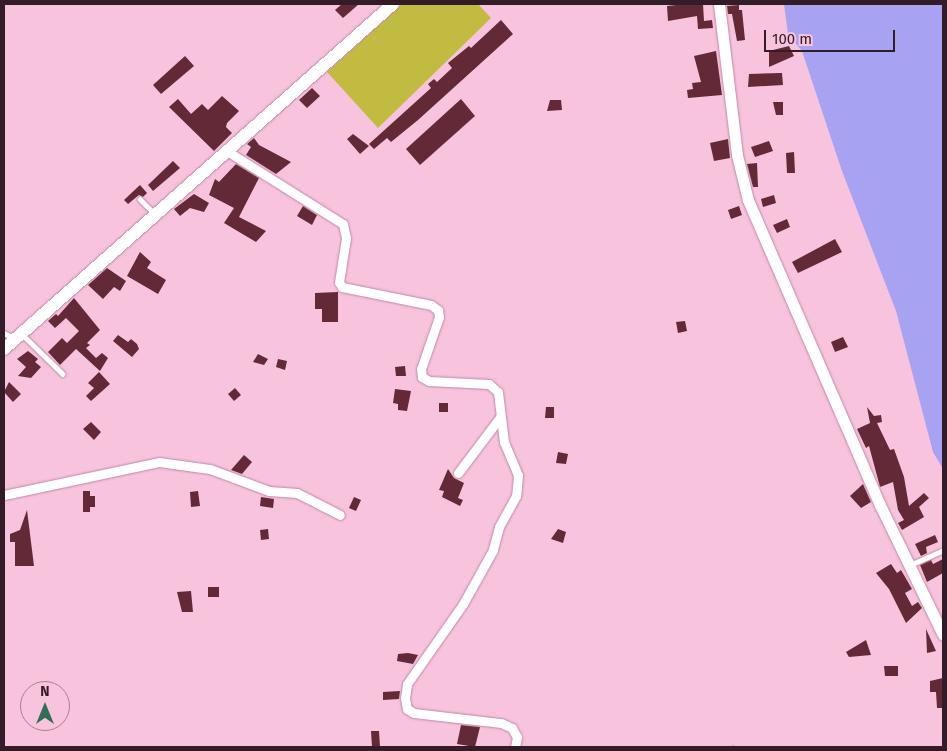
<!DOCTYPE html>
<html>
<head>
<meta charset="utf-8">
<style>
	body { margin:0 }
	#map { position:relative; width:947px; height:751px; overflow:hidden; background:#f7c3dd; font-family:"Fira Sans",sans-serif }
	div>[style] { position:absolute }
	.green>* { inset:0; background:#c1bc41 }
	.water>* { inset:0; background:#a8a2f2 }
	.building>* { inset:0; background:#632937 }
	.path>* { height:2px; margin-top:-1px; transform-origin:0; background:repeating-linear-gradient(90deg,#946e82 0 5px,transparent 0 7.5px) }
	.roads { filter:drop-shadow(0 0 1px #c487a7) drop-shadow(0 0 1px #c487a7) }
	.service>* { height:4.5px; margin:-2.25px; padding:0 2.25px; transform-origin:2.25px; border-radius:2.25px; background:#fff }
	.minor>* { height:9px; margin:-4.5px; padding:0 4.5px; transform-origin:4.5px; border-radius:4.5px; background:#fff }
	.tertiary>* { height:11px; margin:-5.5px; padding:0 5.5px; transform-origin:5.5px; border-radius:5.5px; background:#fff }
	.secondary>* { height:12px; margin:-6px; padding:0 6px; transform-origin:6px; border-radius:6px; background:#fff }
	span { translate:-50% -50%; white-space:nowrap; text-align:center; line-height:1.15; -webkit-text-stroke:5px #f7c3dd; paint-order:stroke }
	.frame { position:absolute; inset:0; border:5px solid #331b28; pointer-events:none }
	.north { position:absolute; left:20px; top:681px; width:50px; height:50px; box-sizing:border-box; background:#f7c3dd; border:1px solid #a98095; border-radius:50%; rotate:0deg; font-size:14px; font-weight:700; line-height:20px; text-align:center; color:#331b28 }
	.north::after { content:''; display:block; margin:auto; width:18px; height:22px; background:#326d58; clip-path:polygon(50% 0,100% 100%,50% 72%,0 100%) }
	.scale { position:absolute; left:764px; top:30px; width:131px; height:22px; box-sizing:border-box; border:2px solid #331b28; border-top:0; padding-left:6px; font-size:15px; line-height:18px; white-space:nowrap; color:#331b28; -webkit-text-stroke:4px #f7c3dd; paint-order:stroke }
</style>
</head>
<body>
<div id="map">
	<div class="green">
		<i style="clip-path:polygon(402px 4px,478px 4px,491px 18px,378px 128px,327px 72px)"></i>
	</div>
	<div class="water">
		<i style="clip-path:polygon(784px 4px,943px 4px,943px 469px,933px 452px,896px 311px,842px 171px,802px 51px,788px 34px)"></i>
	</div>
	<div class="building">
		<i style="clip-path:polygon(342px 4px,359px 4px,343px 18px,335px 10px)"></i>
		<i style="clip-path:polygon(685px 4px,703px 4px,704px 21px,712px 20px,713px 28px,698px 29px,697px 16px,668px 21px,667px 6px)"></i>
		<i style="clip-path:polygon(739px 5px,739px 10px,742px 10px,745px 40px,737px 41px,732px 14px,728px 14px,727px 6px)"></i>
		<i style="clip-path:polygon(501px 20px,513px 34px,418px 120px,391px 142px,387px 138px,374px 149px,369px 144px,431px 88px,428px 84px,434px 79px,437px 82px,452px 68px,448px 63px,469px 46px,471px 48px)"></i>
		<i style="clip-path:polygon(789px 46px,794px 56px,769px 67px,769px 51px)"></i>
		<i style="clip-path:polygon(716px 51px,722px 95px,688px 98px,687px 90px,693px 89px,692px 83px,701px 82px,694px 56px)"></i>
		<i style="clip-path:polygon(185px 56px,194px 66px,161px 94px,153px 85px)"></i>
		<i style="clip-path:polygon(782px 73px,783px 85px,748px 87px,749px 74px)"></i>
		<i style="clip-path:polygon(312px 88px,320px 96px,307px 108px,299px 100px)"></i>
		<i style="clip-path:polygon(222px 96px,239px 111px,227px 123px,226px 127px,232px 133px,214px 151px,169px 107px,178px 99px,191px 114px,202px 104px,208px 110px)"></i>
		<i style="clip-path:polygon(461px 99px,475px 116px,420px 165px,406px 149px)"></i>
		<i style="clip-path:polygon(550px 100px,561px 100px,562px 110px,547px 111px)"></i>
		<i style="clip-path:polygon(773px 102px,783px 102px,783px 115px,776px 115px)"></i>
		<i style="clip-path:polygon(353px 134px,369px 146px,360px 154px,347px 139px)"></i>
		<i style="clip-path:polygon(254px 138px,259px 145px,291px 162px,276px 174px,246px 155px,251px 147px,247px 144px)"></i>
		<i style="clip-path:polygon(728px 139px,730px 158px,714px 161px,710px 143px)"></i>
		<i style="clip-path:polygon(769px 141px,773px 151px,755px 157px,751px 147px)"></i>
		<i style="clip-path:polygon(794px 152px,795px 173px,787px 173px,786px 153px)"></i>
		<i style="clip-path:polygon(173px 161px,180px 168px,153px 191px,148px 185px)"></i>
		<i style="clip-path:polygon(757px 163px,758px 187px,753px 187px,747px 164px)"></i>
		<i style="clip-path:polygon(236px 164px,259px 178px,239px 217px,266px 231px,256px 242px,224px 223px,234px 208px,209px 195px,215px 179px,219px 182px)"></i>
		<i style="clip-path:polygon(140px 185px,147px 193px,143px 197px,139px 195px,128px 204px,124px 200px)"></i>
		<i style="clip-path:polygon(194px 194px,209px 203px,204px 212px,190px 208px,180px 216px,174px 209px)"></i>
		<i style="clip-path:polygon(774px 195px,776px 203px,763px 207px,761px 199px)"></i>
		<i style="clip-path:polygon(303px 206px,317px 215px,312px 225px,297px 216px)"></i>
		<i style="clip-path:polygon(739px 206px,742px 215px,731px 219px,728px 210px)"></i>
		<i style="clip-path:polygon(787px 219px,790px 227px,777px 233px,773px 225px)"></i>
		<i style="clip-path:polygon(835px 239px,842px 252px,798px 273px,792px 262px)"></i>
		<i style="clip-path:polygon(140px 252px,151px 262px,147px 268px,166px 280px,158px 294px,127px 276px)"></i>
		<i style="clip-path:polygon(107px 268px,126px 281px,120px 291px,114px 287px,103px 299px,88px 285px)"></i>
		<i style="clip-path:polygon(338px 292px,338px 322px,322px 322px,322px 309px,315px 309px,315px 293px)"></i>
		<i style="clip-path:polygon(74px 298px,100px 330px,87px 343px,90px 345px,86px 348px,96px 358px,102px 353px,108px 358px,100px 371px,76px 349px,60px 365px,48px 352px,62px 338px,67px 343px,79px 331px,66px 318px,55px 328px,48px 321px,56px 314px,58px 316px)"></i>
		<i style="clip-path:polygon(685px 321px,687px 331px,678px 333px,676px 322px)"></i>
		<i style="clip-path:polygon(118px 335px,128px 342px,131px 339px,137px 344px,139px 349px,132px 357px,113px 341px)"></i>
		<i style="clip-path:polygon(843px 337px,848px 347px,835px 352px,831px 342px)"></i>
		<i style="clip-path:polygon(28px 351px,38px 359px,35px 362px,41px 367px,31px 378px,18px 376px,26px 367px,17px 359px)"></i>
		<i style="clip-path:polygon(258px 354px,268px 359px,264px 365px,253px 362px)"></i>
		<i style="clip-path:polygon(278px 359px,287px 361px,285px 370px,276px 367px)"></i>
		<i style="clip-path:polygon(405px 366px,406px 376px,396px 376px,395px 367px)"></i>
		<i style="clip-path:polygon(99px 372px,110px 384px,91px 401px,86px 396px,94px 388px,88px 383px)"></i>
		<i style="clip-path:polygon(9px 382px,21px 394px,13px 402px,4px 392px)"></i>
		<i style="clip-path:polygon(235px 388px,241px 395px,234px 401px,228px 394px)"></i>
		<i style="clip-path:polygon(395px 389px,411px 391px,407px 411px,398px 410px,398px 404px,393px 403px)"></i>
		<i style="clip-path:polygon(439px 403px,448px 403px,448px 412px,439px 412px)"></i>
		<i style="clip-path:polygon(546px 407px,554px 407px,554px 418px,545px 418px)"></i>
		<i style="clip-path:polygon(867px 407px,874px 416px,881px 415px,882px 422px,877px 423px,890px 450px,894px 449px,904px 477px,909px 506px,924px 493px,929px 498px,919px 507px,924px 517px,902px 530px,898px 523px,904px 520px,898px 510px,893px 482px,880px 487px,869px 446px,866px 448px,857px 429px,870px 423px)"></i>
		<i style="clip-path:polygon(91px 422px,101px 432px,94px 440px,83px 429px)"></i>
		<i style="clip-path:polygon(558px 452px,568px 454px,566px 464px,556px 463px)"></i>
		<i style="clip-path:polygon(244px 455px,252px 462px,242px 474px,231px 470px)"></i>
		<i style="clip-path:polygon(448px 469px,454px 478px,464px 483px,458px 498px,463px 500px,460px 506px,442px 497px,444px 491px,439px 490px)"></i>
		<i style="clip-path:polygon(863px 484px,871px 502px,861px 508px,850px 496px)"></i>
		<i style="clip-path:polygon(83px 491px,90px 491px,90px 496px,95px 496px,95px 507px,90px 507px,90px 512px,83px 512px)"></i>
		<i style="clip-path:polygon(198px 491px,200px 506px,191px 507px,190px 492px)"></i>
		<i style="clip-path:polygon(261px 497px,274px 499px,273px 508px,260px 506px)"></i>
		<i style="clip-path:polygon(354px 497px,361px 500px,356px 511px,349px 508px)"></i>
		<i style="clip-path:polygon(27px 510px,34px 566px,15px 566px,15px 542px,10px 542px,10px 534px,20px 530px)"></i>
		<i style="clip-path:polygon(268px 529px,269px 539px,261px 540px,260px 530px)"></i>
		<i style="clip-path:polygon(558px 529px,566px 532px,563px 543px,551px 539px)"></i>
		<i style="clip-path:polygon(935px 535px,938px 542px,926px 547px,927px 553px,921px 556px,915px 544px)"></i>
		<i style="clip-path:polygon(943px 559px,943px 573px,927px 582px,920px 565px,931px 560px,933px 564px)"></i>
		<i style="clip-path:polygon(891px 564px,897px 573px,901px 570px,912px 589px,905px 593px,912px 606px,918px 602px,922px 608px,906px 623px,889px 589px,876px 573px)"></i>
		<i style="clip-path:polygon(208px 587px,219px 587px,219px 597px,208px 597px)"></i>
		<i style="clip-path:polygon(191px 591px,193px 612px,182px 612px,177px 592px)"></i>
		<i style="clip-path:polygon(926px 629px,936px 651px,927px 653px)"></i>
		<i style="clip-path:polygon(866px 640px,871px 655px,849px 657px,846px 652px)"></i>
		<i style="clip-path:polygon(408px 653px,418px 655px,413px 664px,397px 661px,398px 654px)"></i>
		<i style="clip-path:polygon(884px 666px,898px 666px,898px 676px,885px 676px)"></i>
		<i style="clip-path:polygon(943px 678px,943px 708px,937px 708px,936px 692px,930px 692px,930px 681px)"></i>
		<i style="clip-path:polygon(400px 691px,399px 699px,383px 700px,383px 692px)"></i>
		<i style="clip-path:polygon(461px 725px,480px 727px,475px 747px,457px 744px)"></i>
		<i style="clip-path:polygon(371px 731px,379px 731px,380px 747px,372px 747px)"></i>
	</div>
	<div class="path">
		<i style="left:732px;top:747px;width:2px;rotate:-27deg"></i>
	</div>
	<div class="roads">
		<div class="service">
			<i style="left:140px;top:199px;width:20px;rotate:45deg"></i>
			<i style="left:4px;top:333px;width:11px;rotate:27deg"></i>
			<i style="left:22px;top:334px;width:57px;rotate:44.3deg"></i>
			<i style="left:910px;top:565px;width:36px;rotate:-24deg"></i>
		</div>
		<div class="minor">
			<i style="left:227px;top:151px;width:137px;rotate:32.2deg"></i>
			<i style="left:343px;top:224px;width:14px;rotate:78deg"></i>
			<i style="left:346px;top:238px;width:45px;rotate:99deg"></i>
			<i style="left:339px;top:282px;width:6px;rotate:59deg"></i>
			<i style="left:342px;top:287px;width:91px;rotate:11.4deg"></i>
			<i style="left:431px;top:305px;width:9px;rotate:36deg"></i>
			<i style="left:438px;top:310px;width:7px;rotate:82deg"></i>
			<i style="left:439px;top:317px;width:55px;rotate:109.1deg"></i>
			<i style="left:421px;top:369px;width:8px;rotate:83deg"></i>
			<i style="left:422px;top:377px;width:8px;rotate:30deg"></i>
			<i style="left:429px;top:381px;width:60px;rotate:2.9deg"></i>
			<i style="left:489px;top:384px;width:12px;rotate:42deg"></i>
			<i style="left:498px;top:392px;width:50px;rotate:83.2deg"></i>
			<i style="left:504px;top:442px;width:36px;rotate:67deg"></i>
			<i style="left:518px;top:475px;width:21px;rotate:95deg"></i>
			<i style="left:516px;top:496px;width:35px;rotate:119deg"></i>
			<i style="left:499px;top:527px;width:24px;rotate:105deg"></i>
			<i style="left:493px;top:550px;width:62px;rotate:119.1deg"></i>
			<i style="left:463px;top:604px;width:98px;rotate:125deg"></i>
			<i style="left:407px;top:684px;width:14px;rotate:98deg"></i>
			<i style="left:405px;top:698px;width:11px;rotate:80deg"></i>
			<i style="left:407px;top:709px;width:8px;rotate:30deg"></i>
			<i style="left:414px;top:713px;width:88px;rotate:6.6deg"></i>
			<i style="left:501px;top:723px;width:12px;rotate:24deg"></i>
			<i style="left:512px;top:728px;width:10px;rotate:61deg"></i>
			<i style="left:517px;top:737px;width:10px;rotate:101deg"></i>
			<i style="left:458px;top:473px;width:71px;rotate:-53deg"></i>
			<i style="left:4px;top:495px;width:158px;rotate:-12deg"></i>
			<i style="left:159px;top:462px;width:51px;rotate:7.8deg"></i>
			<i style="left:210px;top:469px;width:63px;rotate:20.4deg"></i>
			<i style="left:269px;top:491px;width:28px;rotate:4deg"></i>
			<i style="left:297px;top:493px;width:48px;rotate:27.1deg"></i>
		</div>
		<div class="tertiary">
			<i style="left:719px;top:4px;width:152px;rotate:83.2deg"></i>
			<i style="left:737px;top:155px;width:46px;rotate:76.3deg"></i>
			<i style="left:748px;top:200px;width:332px;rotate:66.6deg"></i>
			<i style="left:880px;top:505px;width:144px;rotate:64.1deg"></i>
		</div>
		<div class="secondary">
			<i style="left:4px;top:349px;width:520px;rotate:-41.57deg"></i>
		</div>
	</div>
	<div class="frame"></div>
	<div class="north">N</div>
	<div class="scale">100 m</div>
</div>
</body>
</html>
